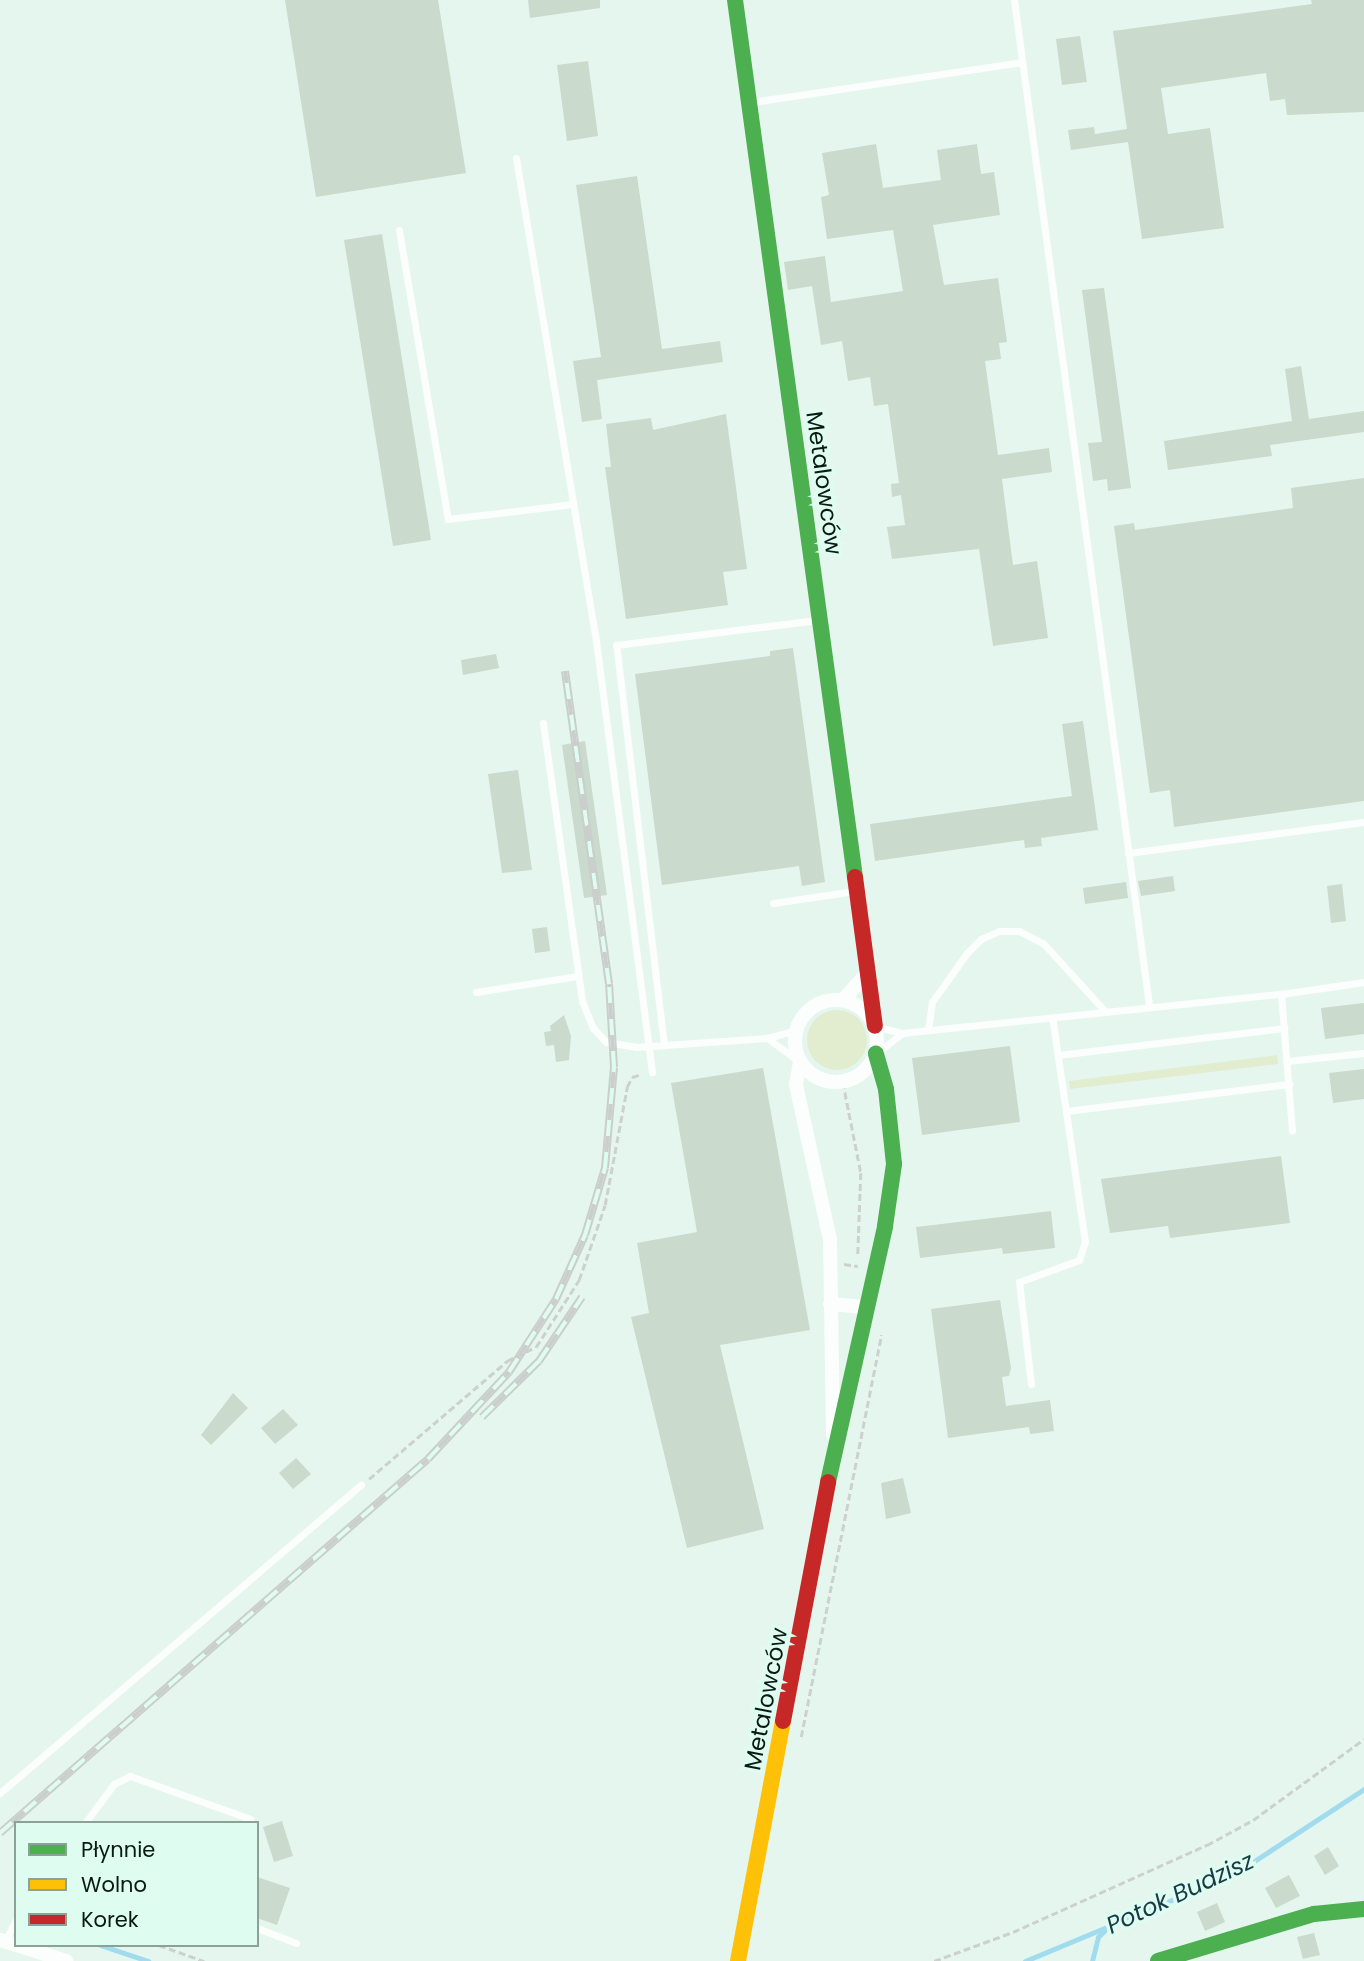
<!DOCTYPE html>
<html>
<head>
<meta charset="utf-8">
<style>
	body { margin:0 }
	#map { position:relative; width:1364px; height:1961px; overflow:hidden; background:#e5f6ef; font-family:Poppins,sans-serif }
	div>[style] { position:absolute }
	.green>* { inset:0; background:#e2edd0 }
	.round { border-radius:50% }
	.stream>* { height:5px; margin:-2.5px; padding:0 2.5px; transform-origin:2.5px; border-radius:2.5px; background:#a0dbee }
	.building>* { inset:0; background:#cadacc }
	.path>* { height:2.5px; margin-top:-1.25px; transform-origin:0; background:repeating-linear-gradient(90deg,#ccd1cf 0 7px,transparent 0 10.5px) }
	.lane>* { height:7px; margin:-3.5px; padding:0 3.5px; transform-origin:3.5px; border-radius:3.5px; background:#fbfefd }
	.street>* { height:14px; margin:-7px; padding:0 7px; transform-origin:7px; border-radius:7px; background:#fbfefd }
	.street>.ring { margin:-7px; padding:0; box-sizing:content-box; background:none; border:14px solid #fbfefd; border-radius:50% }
	.fast>* { height:16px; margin:-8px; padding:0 8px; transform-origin:8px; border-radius:8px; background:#4caf50 }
	.slow>* { height:16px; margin:-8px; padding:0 8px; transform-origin:8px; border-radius:8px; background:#ffc107 }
	.jam>* { height:16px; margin:-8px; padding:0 8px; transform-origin:8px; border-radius:8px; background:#c62828 }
	.rail>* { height:8px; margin-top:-4px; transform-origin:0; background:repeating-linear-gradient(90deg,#defdf0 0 16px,#cacfcd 0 32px); box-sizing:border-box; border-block:2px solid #cacfcd }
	span { translate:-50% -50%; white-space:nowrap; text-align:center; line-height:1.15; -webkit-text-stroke:7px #defdf0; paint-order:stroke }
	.street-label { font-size:23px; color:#0b1914 }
	.water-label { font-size:24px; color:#173b48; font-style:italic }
	.legend { position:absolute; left:14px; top:1821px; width:245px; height:126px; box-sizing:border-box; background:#defdf0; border:2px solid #8aa298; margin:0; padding:9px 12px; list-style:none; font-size:21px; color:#0b1914 }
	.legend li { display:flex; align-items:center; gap:14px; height:35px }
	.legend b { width:35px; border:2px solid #8aa298 }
</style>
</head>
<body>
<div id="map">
	<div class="green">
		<i class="round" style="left:807px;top:1010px;width:60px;height:60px"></i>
		<i style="clip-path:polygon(1277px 1055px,1278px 1064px,1070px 1089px,1069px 1081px)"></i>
	</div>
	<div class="stream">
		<i style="left:100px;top:1945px;width:51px;rotate:18.4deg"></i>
		<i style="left:1025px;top:1961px;width:229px;rotate:-22.6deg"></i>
		<i style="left:1236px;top:1873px;width:153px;rotate:-33.3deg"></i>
		<i style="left:1092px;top:1961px;width:25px;rotate:-76deg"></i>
		<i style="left:1098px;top:1937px;width:13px;rotate:-45deg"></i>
	</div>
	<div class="building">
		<i style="clip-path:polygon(285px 0,438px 0,466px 173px,316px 197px)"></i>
		<i style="clip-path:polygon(528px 0,600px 0,600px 8px,530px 18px)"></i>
		<i style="clip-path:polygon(1311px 0,1364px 0,1364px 112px,1287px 115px,1285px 99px,1270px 101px,1266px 73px,1161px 88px,1168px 134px,1210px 128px,1224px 228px,1142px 239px,1128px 142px,1071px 150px,1068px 130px,1094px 127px,1095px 134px,1127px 129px,1113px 31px,1312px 4px)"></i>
		<i style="clip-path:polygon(1080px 36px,1087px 82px,1062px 85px,1056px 39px)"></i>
		<i style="clip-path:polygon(588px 61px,598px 136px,567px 141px,557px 65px)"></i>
		<i style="clip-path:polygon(876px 144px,883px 188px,941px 180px,937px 150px,977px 144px,981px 174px,994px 172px,1000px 215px,933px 225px,944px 285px,998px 278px,1007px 342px,999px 343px,1001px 359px,985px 361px,998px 455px,1049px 448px,1052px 472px,1002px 479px,1013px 565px,1037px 561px,1048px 638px,993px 646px,979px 549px,892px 559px,887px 527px,905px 525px,901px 495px,892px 497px,891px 484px,899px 483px,888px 404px,874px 406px,870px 377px,848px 381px,842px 341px,821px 345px,812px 286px,788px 290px,784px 262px,825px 256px,831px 302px,903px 291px,893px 230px,827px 239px,821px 197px,829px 195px,822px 153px)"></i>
		<i style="clip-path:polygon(637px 176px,662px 349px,720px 341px,723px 362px,597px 380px,602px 419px,582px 422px,573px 361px,601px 357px,576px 185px)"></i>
		<i style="clip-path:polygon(382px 234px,431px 540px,393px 546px,344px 240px)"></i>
		<i style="clip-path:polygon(1104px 288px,1131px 488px,1108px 491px,1107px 479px,1093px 481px,1088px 443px,1102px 442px,1082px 290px)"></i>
		<i style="clip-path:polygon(1301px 366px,1309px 419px,1364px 411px,1364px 432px,1270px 445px,1272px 456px,1168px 470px,1164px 441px,1292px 421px,1285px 369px)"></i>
		<i style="clip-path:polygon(726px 414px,747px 569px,723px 572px,728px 605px,626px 619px,605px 467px,611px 467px,606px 424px,651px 418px,653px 430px)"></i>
		<i style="clip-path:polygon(1364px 478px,1364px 801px,1174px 827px,1170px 790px,1150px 793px,1114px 526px,1134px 523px,1135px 530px,1293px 508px,1291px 488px)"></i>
		<i style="clip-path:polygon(793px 648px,825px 882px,802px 886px,799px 866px,662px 885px,635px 674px,770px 656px,770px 651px)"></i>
		<i style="clip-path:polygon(496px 654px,499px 668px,463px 675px,461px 660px)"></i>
		<i style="clip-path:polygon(1083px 721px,1098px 830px,1041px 838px,1042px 846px,1025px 848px,1024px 840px,875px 861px,870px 824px,1072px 796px,1062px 724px)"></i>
		<i style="clip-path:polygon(585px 741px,607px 895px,584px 898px,562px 745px)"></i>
		<i style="clip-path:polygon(518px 770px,532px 870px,502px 873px,488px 774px)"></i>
		<i style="clip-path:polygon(1173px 876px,1175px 891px,1141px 896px,1138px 881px)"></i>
		<i style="clip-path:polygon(1126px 882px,1128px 898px,1085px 904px,1083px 888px)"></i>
		<i style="clip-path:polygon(1342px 884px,1346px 921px,1331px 923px,1327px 886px)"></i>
		<i style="clip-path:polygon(547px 927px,550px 951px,535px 953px,532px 929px)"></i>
		<i style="clip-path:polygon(1364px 1003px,1364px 1034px,1325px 1039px,1321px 1008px)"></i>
		<i style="clip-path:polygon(564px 1015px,571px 1036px,569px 1060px,556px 1062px,554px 1045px,546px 1046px,544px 1032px,551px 1031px,550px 1026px)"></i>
		<i style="clip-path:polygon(1010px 1046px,1020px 1122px,922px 1135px,912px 1058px)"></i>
		<i style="clip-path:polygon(763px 1068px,810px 1330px,720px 1345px,764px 1529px,687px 1548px,631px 1317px,649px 1313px,637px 1243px,697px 1232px,671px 1083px)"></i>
		<i style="clip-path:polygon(1364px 1069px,1364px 1099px,1333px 1103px,1329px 1073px)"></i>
		<i style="clip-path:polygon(1281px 1156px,1290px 1223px,1170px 1238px,1168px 1226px,1110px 1233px,1101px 1179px)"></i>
		<i style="clip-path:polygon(1051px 1211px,1055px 1248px,1003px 1254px,1002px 1248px,920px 1258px,916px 1227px)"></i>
		<i style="clip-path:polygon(1000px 1300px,1011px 1368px,1009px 1376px,1002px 1377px,1006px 1406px,1050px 1400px,1054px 1431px,1030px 1434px,1029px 1427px,948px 1438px,931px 1309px)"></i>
		<i style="clip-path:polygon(233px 1393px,248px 1408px,211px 1445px,201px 1435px)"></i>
		<i style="clip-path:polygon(283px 1409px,298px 1425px,275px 1444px,261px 1428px)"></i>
		<i style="clip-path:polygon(296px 1458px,311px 1474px,293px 1489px,279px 1473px)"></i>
		<i style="clip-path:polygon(903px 1478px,911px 1513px,886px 1519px,881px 1483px)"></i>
		<i style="clip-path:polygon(282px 1821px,293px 1856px,274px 1862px,263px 1827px)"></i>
		<i style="clip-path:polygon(1328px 1847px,1339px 1866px,1325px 1875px,1314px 1856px)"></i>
		<i style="clip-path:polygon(1289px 1875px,1300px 1896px,1276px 1908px,1265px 1888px)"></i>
		<i style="clip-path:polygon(257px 1877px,290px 1888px,277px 1925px,257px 1918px)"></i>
		<i style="clip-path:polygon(1217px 1903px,1225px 1922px,1205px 1931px,1197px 1912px)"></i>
		<i style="clip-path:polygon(1314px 1933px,1320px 1955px,1303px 1959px,1297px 1937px)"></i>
	</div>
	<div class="path">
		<i style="left:843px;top:1082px;width:93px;rotate:78.8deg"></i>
		<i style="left:861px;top:1173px;width:82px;rotate:92.1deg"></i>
		<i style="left:844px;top:1264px;width:14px;rotate:8deg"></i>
		<i style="left:369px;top:1479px;width:182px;rotate:-40.5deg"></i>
		<i style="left:507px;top:1361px;width:32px;rotate:-26deg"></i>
		<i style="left:536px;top:1347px;width:80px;rotate:-57.3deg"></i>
		<i style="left:579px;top:1280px;width:79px;rotate:-70.9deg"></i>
		<i style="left:605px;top:1205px;width:120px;rotate:-79.4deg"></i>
		<i style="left:627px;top:1087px;width:11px;rotate:-63deg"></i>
		<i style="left:632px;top:1077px;width:10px;rotate:-17deg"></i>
		<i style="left:801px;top:1737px;width:410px;rotate:-78.7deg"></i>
		<i style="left:159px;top:1945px;width:48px;rotate:19.6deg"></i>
		<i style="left:934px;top:1961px;width:84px;rotate:-20.2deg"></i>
		<i style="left:1013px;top:1932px;width:213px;rotate:-24.2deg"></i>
		<i style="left:1207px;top:1845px;width:52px;rotate:-28.5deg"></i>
		<i style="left:1253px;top:1820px;width:137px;rotate:-36.1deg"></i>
	</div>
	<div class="lane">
		<i style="left:1014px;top:0;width:1014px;rotate:82.35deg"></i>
		<i style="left:752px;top:102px;width:273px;rotate:-8.4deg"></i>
		<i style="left:516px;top:158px;width:482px;rotate:80.6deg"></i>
		<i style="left:595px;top:633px;width:443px;rotate:82.6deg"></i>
		<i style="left:399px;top:230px;width:293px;rotate:80.4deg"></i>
		<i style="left:448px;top:519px;width:126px;rotate:-6.8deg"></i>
		<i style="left:543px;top:723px;width:281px;rotate:82deg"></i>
		<i style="left:582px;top:1001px;width:29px;rotate:68deg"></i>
		<i style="left:593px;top:1028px;width:19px;rotate:47deg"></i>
		<i style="left:606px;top:1042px;width:30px;rotate:9deg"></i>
		<i style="left:636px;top:1047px;width:131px;rotate:-3.9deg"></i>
		<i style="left:767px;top:1038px;width:30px;rotate:-15deg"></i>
		<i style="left:1128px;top:853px;width:238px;rotate:-7.5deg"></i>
		<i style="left:773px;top:903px;width:83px;rotate:-8.3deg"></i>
		<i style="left:476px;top:992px;width:103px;rotate:-8.9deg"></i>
		<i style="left:1281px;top:994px;width:137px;rotate:85.4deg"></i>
		<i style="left:878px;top:1027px;width:25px;rotate:14deg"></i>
		<i style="left:902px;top:1033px;width:381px;rotate:-5.9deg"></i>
		<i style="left:1281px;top:994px;width:84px;rotate:-8.2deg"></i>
		<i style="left:928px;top:1030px;width:28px;rotate:-82deg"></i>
		<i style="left:932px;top:1002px;width:60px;rotate:-54.5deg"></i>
		<i style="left:967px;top:953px;width:20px;rotate:-45deg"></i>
		<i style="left:981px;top:939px;width:20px;rotate:-24deg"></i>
		<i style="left:999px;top:931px;width:20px"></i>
		<i style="left:1019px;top:931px;width:27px;rotate:27deg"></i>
		<i style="left:1043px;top:943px;width:91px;rotate:47.7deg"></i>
		<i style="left:767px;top:1038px;width:41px;rotate:36deg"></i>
		<i style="left:664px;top:1045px;width:403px;rotate:-96.8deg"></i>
		<i style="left:616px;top:645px;width:203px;rotate:-7.1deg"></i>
		<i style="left:878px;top:1052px;width:31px;rotate:-38deg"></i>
		<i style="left:1058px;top:1055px;width:228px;rotate:-6.8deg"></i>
		<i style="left:1287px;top:1061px;width:77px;rotate:-5.9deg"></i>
		<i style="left:1066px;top:1111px;width:225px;rotate:-6.9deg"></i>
		<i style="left:1031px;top:1384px;width:103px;rotate:-96.7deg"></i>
		<i style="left:1019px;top:1282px;width:64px;rotate:-20.1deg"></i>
		<i style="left:1079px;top:1260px;width:19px;rotate:-72deg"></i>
		<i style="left:1085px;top:1242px;width:227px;rotate:-98.3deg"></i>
		<i style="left:0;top:1793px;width:475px;rotate:-40.5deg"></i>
		<i style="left:85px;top:1823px;width:49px;rotate:-53.4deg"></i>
		<i style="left:114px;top:1784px;width:18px;rotate:-27deg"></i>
		<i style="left:130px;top:1776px;width:128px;rotate:19.6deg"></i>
		<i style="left:257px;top:1928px;width:42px;rotate:21deg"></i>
		<i style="left:5px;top:1941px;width:25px;rotate:-63deg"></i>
	</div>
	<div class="street">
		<i class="ring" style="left:795px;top:1000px;width:68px;height:68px"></i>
		<i style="left:843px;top:1000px;width:36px;rotate:-48deg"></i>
		<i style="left:800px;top:1062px;width:23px;rotate:100deg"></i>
		<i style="left:796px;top:1085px;width:158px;rotate:77.6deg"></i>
		<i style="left:830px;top:1239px;width:196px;rotate:89.1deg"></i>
		<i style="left:830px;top:1304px;width:37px;rotate:5deg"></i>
		<i style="left:0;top:1940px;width:17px;rotate:17deg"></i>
		<i style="left:17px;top:1945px;width:52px;rotate:18.1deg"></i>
	</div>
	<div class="fast">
		<i style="left:735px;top:0;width:885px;rotate:82.21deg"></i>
		<i style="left:828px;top:1482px;width:262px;rotate:-77.4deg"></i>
		<i style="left:885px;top:1226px;width:63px;rotate:-81.7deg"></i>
		<i style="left:894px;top:1164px;width:75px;rotate:-96.1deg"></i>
		<i style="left:886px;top:1089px;width:37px;rotate:-106deg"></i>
		<i style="left:1158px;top:1961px;width:163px;rotate:-16.8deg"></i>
		<i style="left:1314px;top:1914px;width:50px;rotate:-5.7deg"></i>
	</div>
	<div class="slow">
		<i style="left:738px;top:1961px;width:244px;rotate:-79.4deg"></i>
	</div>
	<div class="jam">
		<i style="left:855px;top:877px;width:150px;rotate:82.4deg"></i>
		<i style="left:783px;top:1721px;width:243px;rotate:-79.3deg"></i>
	</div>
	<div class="rail">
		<i style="left:482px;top:1417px;width:80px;rotate:-44.5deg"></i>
		<i style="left:539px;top:1361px;width:77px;rotate:-56.1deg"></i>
		<i style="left:0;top:1833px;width:568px;rotate:-41.15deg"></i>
		<i style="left:428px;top:1459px;width:119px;rotate:-47deg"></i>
		<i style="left:509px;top:1372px;width:87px;rotate:-57.2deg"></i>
		<i style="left:556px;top:1299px;width:70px;rotate:-65.6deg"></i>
		<i style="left:585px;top:1235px;width:70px;rotate:-73.4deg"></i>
		<i style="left:605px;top:1168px;width:101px;rotate:-84.9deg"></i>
		<i style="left:614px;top:1067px;width:83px;rotate:-93.4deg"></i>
		<i style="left:609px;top:984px;width:316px;rotate:-98deg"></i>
	</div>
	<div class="street-label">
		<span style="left:824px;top:483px;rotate:82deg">Metalowców</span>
		<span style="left:766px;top:1699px;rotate:-79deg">Metalowców</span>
	</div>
	<div class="water-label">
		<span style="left:1180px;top:1893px;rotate:-25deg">Potok Budzisz</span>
	</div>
	<ul class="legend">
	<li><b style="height:9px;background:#4caf50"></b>Płynnie</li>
	<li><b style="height:9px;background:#ffc107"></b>Wolno</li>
	<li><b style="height:9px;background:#c62828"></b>Korek</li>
	</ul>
</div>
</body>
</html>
